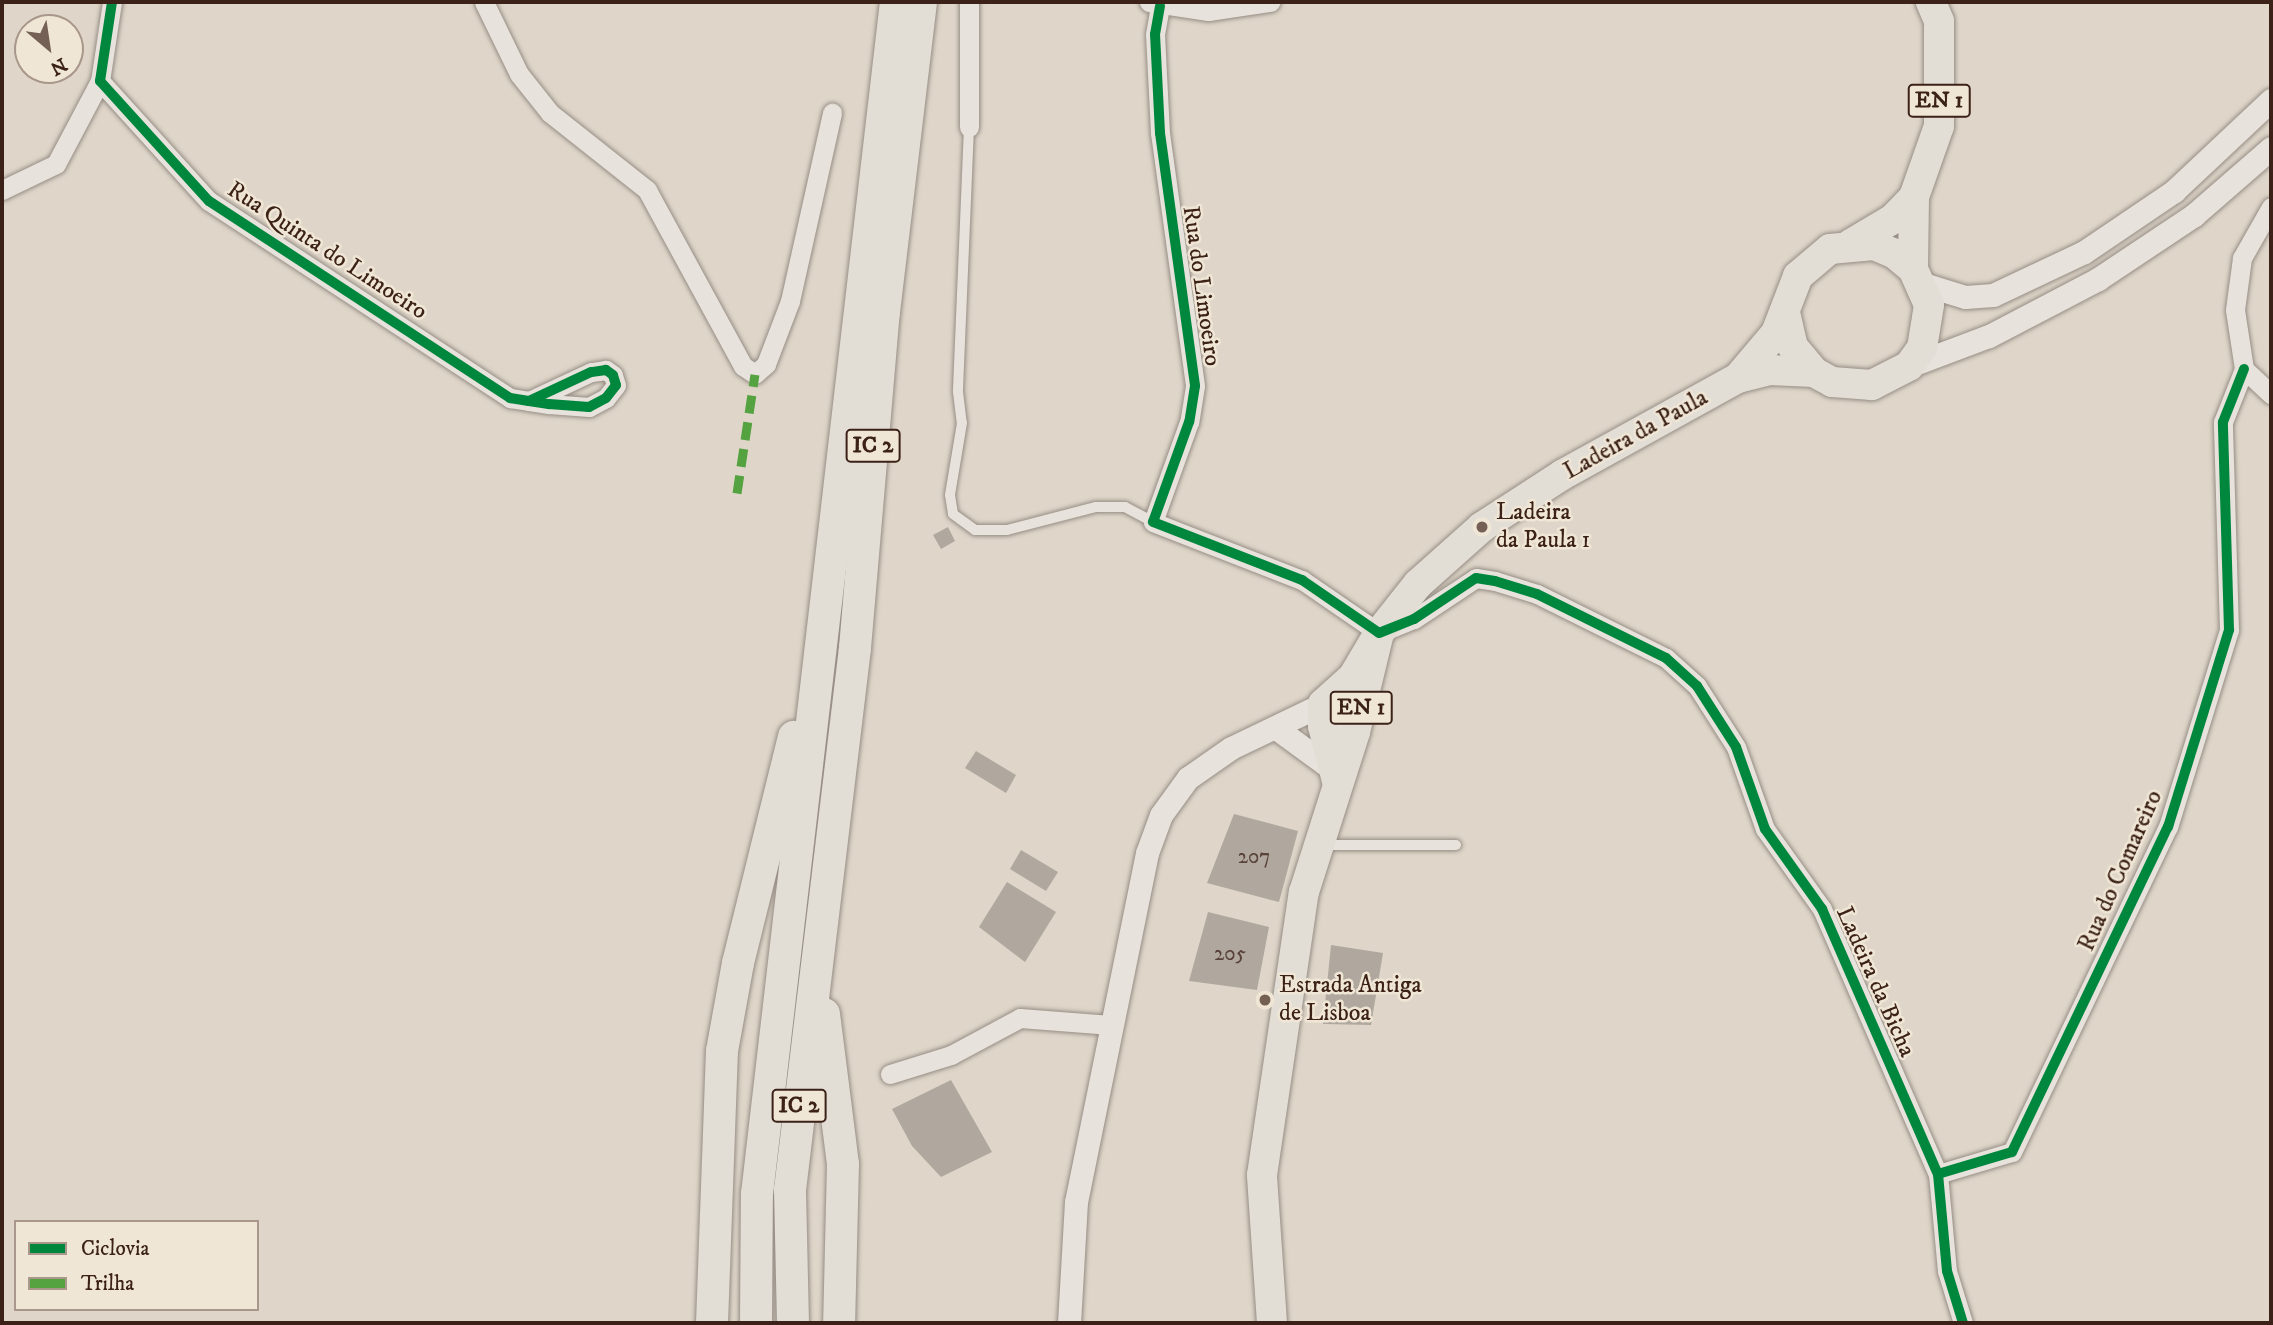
<!DOCTYPE html>
<html>
<head>
<meta charset="utf-8">
<style>
	body { margin:0 }
	#map { position:relative; width:2273px; height:1325px; overflow:hidden; background:#dfd6c9; font-family:"IM FELL DW Pica",serif }
	div>[style] { position:absolute }
	.building>* { inset:0; background:#b0a79e }
	.roads { filter:drop-shadow(0 0 2px #968d85) drop-shadow(0 0 2px #968d85) }
	.service>* { height:10px; margin:-5px; padding:0 5px; transform-origin:5px; border-radius:5px; background:#e7e2db }
	.minor>* { height:19px; margin:-9.5px; padding:0 9.5px; transform-origin:9.5px; border-radius:9.5px; background:#e7e2db }
	.tertiary>* { height:23px; margin:-11.5px; padding:0 11.5px; transform-origin:11.5px; border-radius:11.5px; background:#e7e2db }
	.primary>* { height:30px; margin:-15px; padding:0 15px; transform-origin:15px; border-radius:15px; background:#e2ddd5 }
	.trunk>* { height:32px; margin:-16px; padding:0 16px; transform-origin:16px; border-radius:16px; background:#e2ddd5 }
	.quiet>* { height:9px; margin-top:-4.5px; transform-origin:0; background:repeating-linear-gradient(90deg,#54a240 0 18px,transparent 0 27px) }
	.cycleway>* { height:10px; margin:-5px; padding:0 5px; transform-origin:5px; border-radius:5px; background:#00873e }
	.dots>* { width:19px; height:19px; translate:-50% -50%; box-sizing:border-box; border:4px solid #f0e6d6; border-radius:50% }
	span { translate:-50% -50%; white-space:nowrap; text-align:center; line-height:1.15; -webkit-text-stroke:5px #f0e6d6; paint-order:stroke }
	.number-label { font-size:21px; color:#584239 }
	.number-label span { -webkit-text-stroke-width:0 }
	.shield-label span { padding:2px 5px; background:#f0e6d6; border:2px solid; border-radius:5px; -webkit-text-stroke-width:0 }
	.shield-label { font-size:23px; color:#3b2117; font-weight:700 }
	.street-label { font-size:24px; color:#3b2117 }
	.poi-label { font-size:24px; color:#3b2117 }
	.left { translate:0 -50%; text-align:left }
	.frame { position:absolute; inset:0; border:4px solid #3b2117; pointer-events:none }
	.legend { position:absolute; left:14px; top:1220px; width:245px; height:91px; box-sizing:border-box; background:#f0e6d6; border:2px solid #a8978a; margin:0; padding:9px 12px; list-style:none; font-size:21px; color:#3b2117 }
	.legend li { display:flex; align-items:center; gap:14px; height:35px }
	.legend b { width:35px; border:2px solid #a8978a }
	.north { position:absolute; left:14px; top:14px; width:70px; height:70px; box-sizing:border-box; background:#f0e6d6; border:2px solid #a8978a; border-radius:50%; rotate:151deg; font-size:19px; font-weight:700; line-height:28px; text-align:center; color:#3b2117 }
	.north::after { content:''; display:block; margin:auto; width:24px; height:32px; background:#746055; clip-path:polygon(50% 0,100% 100%,50% 72%,0 100%) }
</style>
</head>
<body>
<div id="map">
	<div class="building">
		<i style="clip-path:polygon(948px 527px,955px 541px,941px 549px,933px 535px)"></i>
		<i style="clip-path:polygon(976px 751px,1016px 775px,1006px 793px,965px 768px)"></i>
		<i style="clip-path:polygon(1234px 814px,1298px 831px,1279px 902px,1207px 883px)"></i>
		<i style="clip-path:polygon(1021px 850px,1058px 872px,1046px 891px,1010px 869px)"></i>
		<i style="clip-path:polygon(1007px 882px,1056px 912px,1025px 962px,979px 927px)"></i>
		<i style="clip-path:polygon(1208px 912px,1269px 927px,1257px 990px,1189px 981px)"></i>
		<i style="clip-path:polygon(1331px 945px,1383px 953px,1371px 1025px,1323px 1024px)"></i>
		<i style="clip-path:polygon(951px 1080px,992px 1152px,941px 1177px,912px 1146px,892px 1109px)"></i>
	</div>
	<div class="roads">
		<div class="service">
			<i style="left:969px;top:127px;width:265px;rotate:92.4deg"></i>
			<i style="left:958px;top:392px;width:31px;rotate:83deg"></i>
			<i style="left:962px;top:423px;width:73px;rotate:99.5deg"></i>
			<i style="left:950px;top:495px;width:19px;rotate:81deg"></i>
			<i style="left:953px;top:514px;width:27px;rotate:36deg"></i>
			<i style="left:975px;top:530px;width:32px"></i>
			<i style="left:1007px;top:530px;width:92px;rotate:-14.5deg"></i>
			<i style="left:1096px;top:507px;width:29px"></i>
			<i style="left:1125px;top:507px;width:32px;rotate:28deg"></i>
			<i style="left:1323px;top:845px;width:133px"></i>
		</div>
		<div class="minor">
			<i style="left:112px;top:2px;width:80px;rotate:98.6deg"></i>
			<i style="left:100px;top:81px;width:162px;rotate:47.8deg"></i>
			<i style="left:209px;top:201px;width:360px;rotate:33.2deg"></i>
			<i style="left:510px;top:398px;width:19px;rotate:9deg"></i>
			<i style="left:529px;top:401px;width:20px;rotate:9deg"></i>
			<i style="left:549px;top:404px;width:40px;rotate:4.3deg"></i>
			<i style="left:589px;top:407px;width:19px;rotate:-28deg"></i>
			<i style="left:606px;top:398px;width:16px;rotate:-52deg"></i>
			<i style="left:616px;top:385px;width:10px;rotate:-107deg"></i>
			<i style="left:613px;top:375px;width:9px;rotate:-144deg"></i>
			<i style="left:606px;top:370px;width:15px;rotate:172deg"></i>
			<i style="left:591px;top:372px;width:68px;rotate:154.9deg"></i>
			<i style="left:484px;top:2px;width:80px;rotate:64.1deg"></i>
			<i style="left:519px;top:74px;width:50px;rotate:51.5deg"></i>
			<i style="left:550px;top:113px;width:124px;rotate:38.4deg"></i>
			<i style="left:647px;top:190px;width:200px;rotate:61.4deg"></i>
			<i style="left:743px;top:366px;width:14px;rotate:34deg"></i>
			<i style="left:755px;top:374px;width:15px;rotate:-42deg"></i>
			<i style="left:766px;top:364px;width:67px;rotate:-69.1deg"></i>
			<i style="left:790px;top:301px;width:193px;rotate:-77.4deg"></i>
			<i style="left:1149px;top:2px;width:60px;rotate:8.7deg"></i>
			<i style="left:1208px;top:11px;width:63px;rotate:-8.3deg"></i>
			<i style="left:1160px;top:6px;width:28px;rotate:100deg"></i>
			<i style="left:1155px;top:34px;width:99px;rotate:87.1deg"></i>
			<i style="left:1160px;top:133px;width:255px;rotate:82.1deg"></i>
			<i style="left:1195px;top:386px;width:36px;rotate:99deg"></i>
			<i style="left:1189px;top:422px;width:106px;rotate:109.8deg"></i>
			<i style="left:1153px;top:522px;width:160px;rotate:21.3deg"></i>
			<i style="left:1302px;top:580px;width:93px;rotate:34.5deg"></i>
			<i style="left:1379px;top:633px;width:38px;rotate:-22deg"></i>
			<i style="left:1414px;top:619px;width:74px;rotate:-33.5deg"></i>
			<i style="left:1476px;top:578px;width:19px;rotate:9deg"></i>
			<i style="left:1495px;top:581px;width:44px;rotate:17.2deg"></i>
			<i style="left:1537px;top:594px;width:144px;rotate:26.4deg"></i>
			<i style="left:1666px;top:658px;width:42px;rotate:42.1deg"></i>
			<i style="left:1697px;top:686px;width:72px;rotate:57.4deg"></i>
			<i style="left:1736px;top:747px;width:87px;rotate:70.5deg"></i>
			<i style="left:1765px;top:829px;width:98px;rotate:54.5deg"></i>
			<i style="left:1822px;top:909px;width:289px;rotate:66.4deg"></i>
			<i style="left:1938px;top:1174px;width:97px;rotate:84.7deg"></i>
			<i style="left:1947px;top:1271px;width:54px;rotate:72.9deg"></i>
			<i style="left:969px;top:127px;width:125px;rotate:-90deg"></i>
			<i style="left:2px;top:190px;width:60px;rotate:-25.7deg"></i>
			<i style="left:56px;top:164px;width:94px;rotate:-62.1deg"></i>
			<i style="left:2271px;top:207px;width:59px;rotate:119.6deg"></i>
			<i style="left:2242px;top:258px;width:52px;rotate:97.7deg"></i>
			<i style="left:2235px;top:310px;width:60px;rotate:81.3deg"></i>
			<i style="left:2244px;top:369px;width:37px;rotate:43deg"></i>
			<i style="left:890px;top:1074px;width:64px;rotate:-17.3deg"></i>
			<i style="left:951px;top:1055px;width:78px;rotate:-28.2deg"></i>
			<i style="left:1020px;top:1018px;width:91px;rotate:4.4deg"></i>
			<i style="left:1938px;top:1174px;width:77px;rotate:-16.6deg"></i>
			<i style="left:2012px;top:1152px;width:361px;rotate:-64.4deg"></i>
			<i style="left:2168px;top:827px;width:206px;rotate:-72.8deg"></i>
			<i style="left:2229px;top:630px;width:208px;rotate:-91.7deg"></i>
			<i style="left:2223px;top:422px;width:57px;rotate:-68.4deg"></i>
		</div>
		<div class="tertiary">
			<i style="left:1923px;top:284px;width:44px;rotate:17.2deg"></i>
			<i style="left:1965px;top:297px;width:28px;rotate:-4deg"></i>
			<i style="left:1993px;top:295px;width:101px;rotate:-25.3deg"></i>
			<i style="left:2084px;top:252px;width:109px;rotate:-34.1deg"></i>
			<i style="left:2174px;top:191px;width:133px;rotate:-43.2deg"></i>
			<i style="left:1909px;top:366px;width:85px;rotate:-20.6deg"></i>
			<i style="left:1989px;top:336px;width:123px;rotate:-27.6deg"></i>
			<i style="left:2098px;top:279px;width:115px;rotate:-33.7deg"></i>
			<i style="left:2194px;top:215px;width:102px;rotate:-41deg"></i>
			<i style="left:1276px;top:728px;width:69px;rotate:36.2deg"></i>
			<i style="left:1069px;top:1323px;width:121px;rotate:-86.7deg"></i>
			<i style="left:1076px;top:1202px;width:356px;rotate:-78.5deg"></i>
			<i style="left:1147px;top:853px;width:40px;rotate:-69.8deg"></i>
			<i style="left:1161px;top:815px;width:46px;rotate:-53.9deg"></i>
			<i style="left:1188px;top:778px;width:52px;rotate:-34.9deg"></i>
			<i style="left:1231px;top:748px;width:102px;rotate:-25.6deg"></i>
			<i style="left:1323px;top:704px;width:16px;rotate:27deg"></i>
			<i style="left:1337px;top:711px;width:28px;rotate:49deg"></i>
		</div>
		<div class="primary">
			<i style="left:1851px;top:244px;width:49px;rotate:-30.8deg"></i>
			<i style="left:1893px;top:219px;width:30px;rotate:-46deg"></i>
			<i style="left:1913px;top:269px;width:72px;rotate:-89.2deg"></i>
			<i style="left:1914px;top:197px;width:75px;rotate:-70.6deg"></i>
			<i style="left:1939px;top:126px;width:105px;rotate:-90deg"></i>
			<i style="left:1939px;top:21px;width:21px;rotate:-113deg"></i>
			<i style="left:1738px;top:378px;width:59px;rotate:-49.8deg"></i>
			<i style="left:1776px;top:333px;width:61px;rotate:-68.9deg"></i>
			<i style="left:1798px;top:276px;width:42px;rotate:-40.2deg"></i>
			<i style="left:1830px;top:249px;width:44px;rotate:-5.2deg"></i>
			<i style="left:1874px;top:245px;width:23px;rotate:23deg"></i>
			<i style="left:1895px;top:254px;width:23px;rotate:40deg"></i>
			<i style="left:1913px;top:269px;width:39px;rotate:66deg"></i>
			<i style="left:1929px;top:305px;width:44px;rotate:99.2deg"></i>
			<i style="left:1922px;top:348px;width:22px;rotate:126deg"></i>
			<i style="left:1909px;top:366px;width:42px;rotate:152.8deg"></i>
			<i style="left:1872px;top:385px;width:40px;rotate:-175.7deg"></i>
			<i style="left:1832px;top:382px;width:21px;rotate:-151deg"></i>
			<i style="left:1814px;top:372px;width:33px;rotate:-130deg"></i>
			<i style="left:1793px;top:347px;width:32px;rotate:-103deg"></i>
			<i style="left:1337px;top:781px;width:57px;rotate:-104.3deg"></i>
			<i style="left:1323px;top:726px;width:22px;rotate:-90deg"></i>
			<i style="left:1323px;top:704px;width:40px;rotate:-42deg"></i>
			<i style="left:1353px;top:677px;width:51px;rotate:-59.4deg"></i>
			<i style="left:1379px;top:633px;width:63px;rotate:-51.5deg"></i>
			<i style="left:1418px;top:584px;width:86px;rotate:-41.7deg"></i>
			<i style="left:1482px;top:527px;width:95px;rotate:-33deg"></i>
			<i style="left:1562px;top:475px;width:201px;rotate:-28.9deg"></i>
			<i style="left:1738px;top:378px;width:32px;rotate:-14deg"></i>
			<i style="left:1769px;top:370px;width:45px;rotate:2.5deg"></i>
			<i style="left:1272px;top:1323px;width:148px;rotate:-93.9deg"></i>
			<i style="left:1262px;top:1175px;width:286px;rotate:-81.6deg"></i>
			<i style="left:1304px;top:892px;width:168px;rotate:-72.3deg"></i>
			<i style="left:1355px;top:732px;width:102px;rotate:-76.4deg"></i>
		</div>
		<div class="trunk">
			<i style="left:824px;top:1014px;width:151px;rotate:82.8deg"></i>
			<i style="left:843px;top:1164px;width:159px;rotate:91.4deg"></i>
			<i style="left:712px;top:1323px;width:272px;rotate:-87.9deg"></i>
			<i style="left:722px;top:1051px;width:89px;rotate:-79.7deg"></i>
			<i style="left:738px;top:963px;width:233px;rotate:-76.1deg"></i>
			<i style="left:756px;top:1323px;width:129px;rotate:-89.6deg"></i>
			<i style="left:757px;top:1194px;width:1200px;rotate:-83.35deg"></i>
			<i style="left:793px;top:1323px;width:133px;rotate:-91.3deg"></i>
			<i style="left:790px;top:1190px;width:546px;rotate:-83.16deg"></i>
			<i style="left:855px;top:648px;width:337px;rotate:-85.1deg"></i>
			<i style="left:884px;top:312px;width:312px;rotate:-83.2deg"></i>
		</div>
	</div>
	<div class="quiet">
		<i style="left:737px;top:493px;width:120px;rotate:-81.4deg"></i>
	</div>
	<div class="cycleway">
		<i style="left:112px;top:2px;width:80px;rotate:98.6deg"></i>
		<i style="left:100px;top:81px;width:162px;rotate:47.8deg"></i>
		<i style="left:209px;top:201px;width:360px;rotate:33.2deg"></i>
		<i style="left:510px;top:398px;width:19px;rotate:9deg"></i>
		<i style="left:529px;top:401px;width:20px;rotate:9deg"></i>
		<i style="left:549px;top:404px;width:40px;rotate:4.3deg"></i>
		<i style="left:589px;top:407px;width:19px;rotate:-28deg"></i>
		<i style="left:606px;top:398px;width:16px;rotate:-52deg"></i>
		<i style="left:616px;top:385px;width:10px;rotate:-107deg"></i>
		<i style="left:613px;top:375px;width:9px;rotate:-144deg"></i>
		<i style="left:606px;top:370px;width:15px;rotate:172deg"></i>
		<i style="left:591px;top:372px;width:68px;rotate:154.9deg"></i>
		<i style="left:1160px;top:6px;width:28px;rotate:100deg"></i>
		<i style="left:1155px;top:34px;width:99px;rotate:87.1deg"></i>
		<i style="left:1160px;top:133px;width:255px;rotate:82.1deg"></i>
		<i style="left:1195px;top:386px;width:36px;rotate:99deg"></i>
		<i style="left:1189px;top:422px;width:106px;rotate:109.8deg"></i>
		<i style="left:1153px;top:522px;width:160px;rotate:21.3deg"></i>
		<i style="left:1302px;top:580px;width:93px;rotate:34.5deg"></i>
		<i style="left:1379px;top:633px;width:38px;rotate:-22deg"></i>
		<i style="left:1414px;top:619px;width:74px;rotate:-33.5deg"></i>
		<i style="left:1476px;top:578px;width:19px;rotate:9deg"></i>
		<i style="left:1495px;top:581px;width:44px;rotate:17.2deg"></i>
		<i style="left:1537px;top:594px;width:144px;rotate:26.4deg"></i>
		<i style="left:1666px;top:658px;width:42px;rotate:42.1deg"></i>
		<i style="left:1697px;top:686px;width:72px;rotate:57.4deg"></i>
		<i style="left:1736px;top:747px;width:87px;rotate:70.5deg"></i>
		<i style="left:1765px;top:829px;width:98px;rotate:54.5deg"></i>
		<i style="left:1822px;top:909px;width:289px;rotate:66.4deg"></i>
		<i style="left:1938px;top:1174px;width:97px;rotate:84.7deg"></i>
		<i style="left:1947px;top:1271px;width:54px;rotate:72.9deg"></i>
		<i style="left:1938px;top:1174px;width:77px;rotate:-16.6deg"></i>
		<i style="left:2012px;top:1152px;width:361px;rotate:-64.4deg"></i>
		<i style="left:2168px;top:827px;width:206px;rotate:-72.8deg"></i>
		<i style="left:2229px;top:630px;width:208px;rotate:-91.7deg"></i>
		<i style="left:2223px;top:422px;width:57px;rotate:-68.4deg"></i>
	</div>
	<div class="dots">
		<i style="left:1482px;top:527px;background:#746055"></i>
		<i style="left:1265px;top:1000px;background:#746055"></i>
	</div>
	<div class="number-label">
		<span style="left:1254px;top:857px">207</span>
		<span style="left:1230px;top:954px">205</span>
	</div>
	<div class="shield-label">
		<span style="left:1939px;top:101px">EN 1</span>
		<span style="left:873px;top:446px">IC 2</span>
		<span style="left:1361px;top:708px">EN 1</span>
		<span style="left:799px;top:1106px">IC 2</span>
	</div>
	<div class="street-label">
		<span style="left:327px;top:251px;rotate:33deg">Rua Quinta do Limoeiro</span>
		<span style="left:1201px;top:286px;rotate:82deg">Rua do Limoeiro</span>
		<span style="left:1636px;top:435px;rotate:-29deg">Ladeira da Paula</span>
		<span style="left:2121px;top:871px;rotate:-66deg">Rua do Comareiro</span>
		<span style="left:1875px;top:982px;rotate:66deg">Ladeira da Bicha</span>
	</div>
	<div class="poi-label">
		<span class="left" style="left:1496px;top:527px">Ladeira<br>da Paula 1</span>
		<span class="left" style="left:1279px;top:1000px">Estrada Antiga<br>de Lisboa</span>
	</div>
	<div class="frame"></div>
	<ul class="legend">
	<li><b style="height:9px;background:#00873e"></b>Ciclovia</li>
	<li><b style="height:9px;background:#54a240"></b>Trilha</li>
	</ul>
	<div class="north">N</div>
</div>
</body>
</html>
